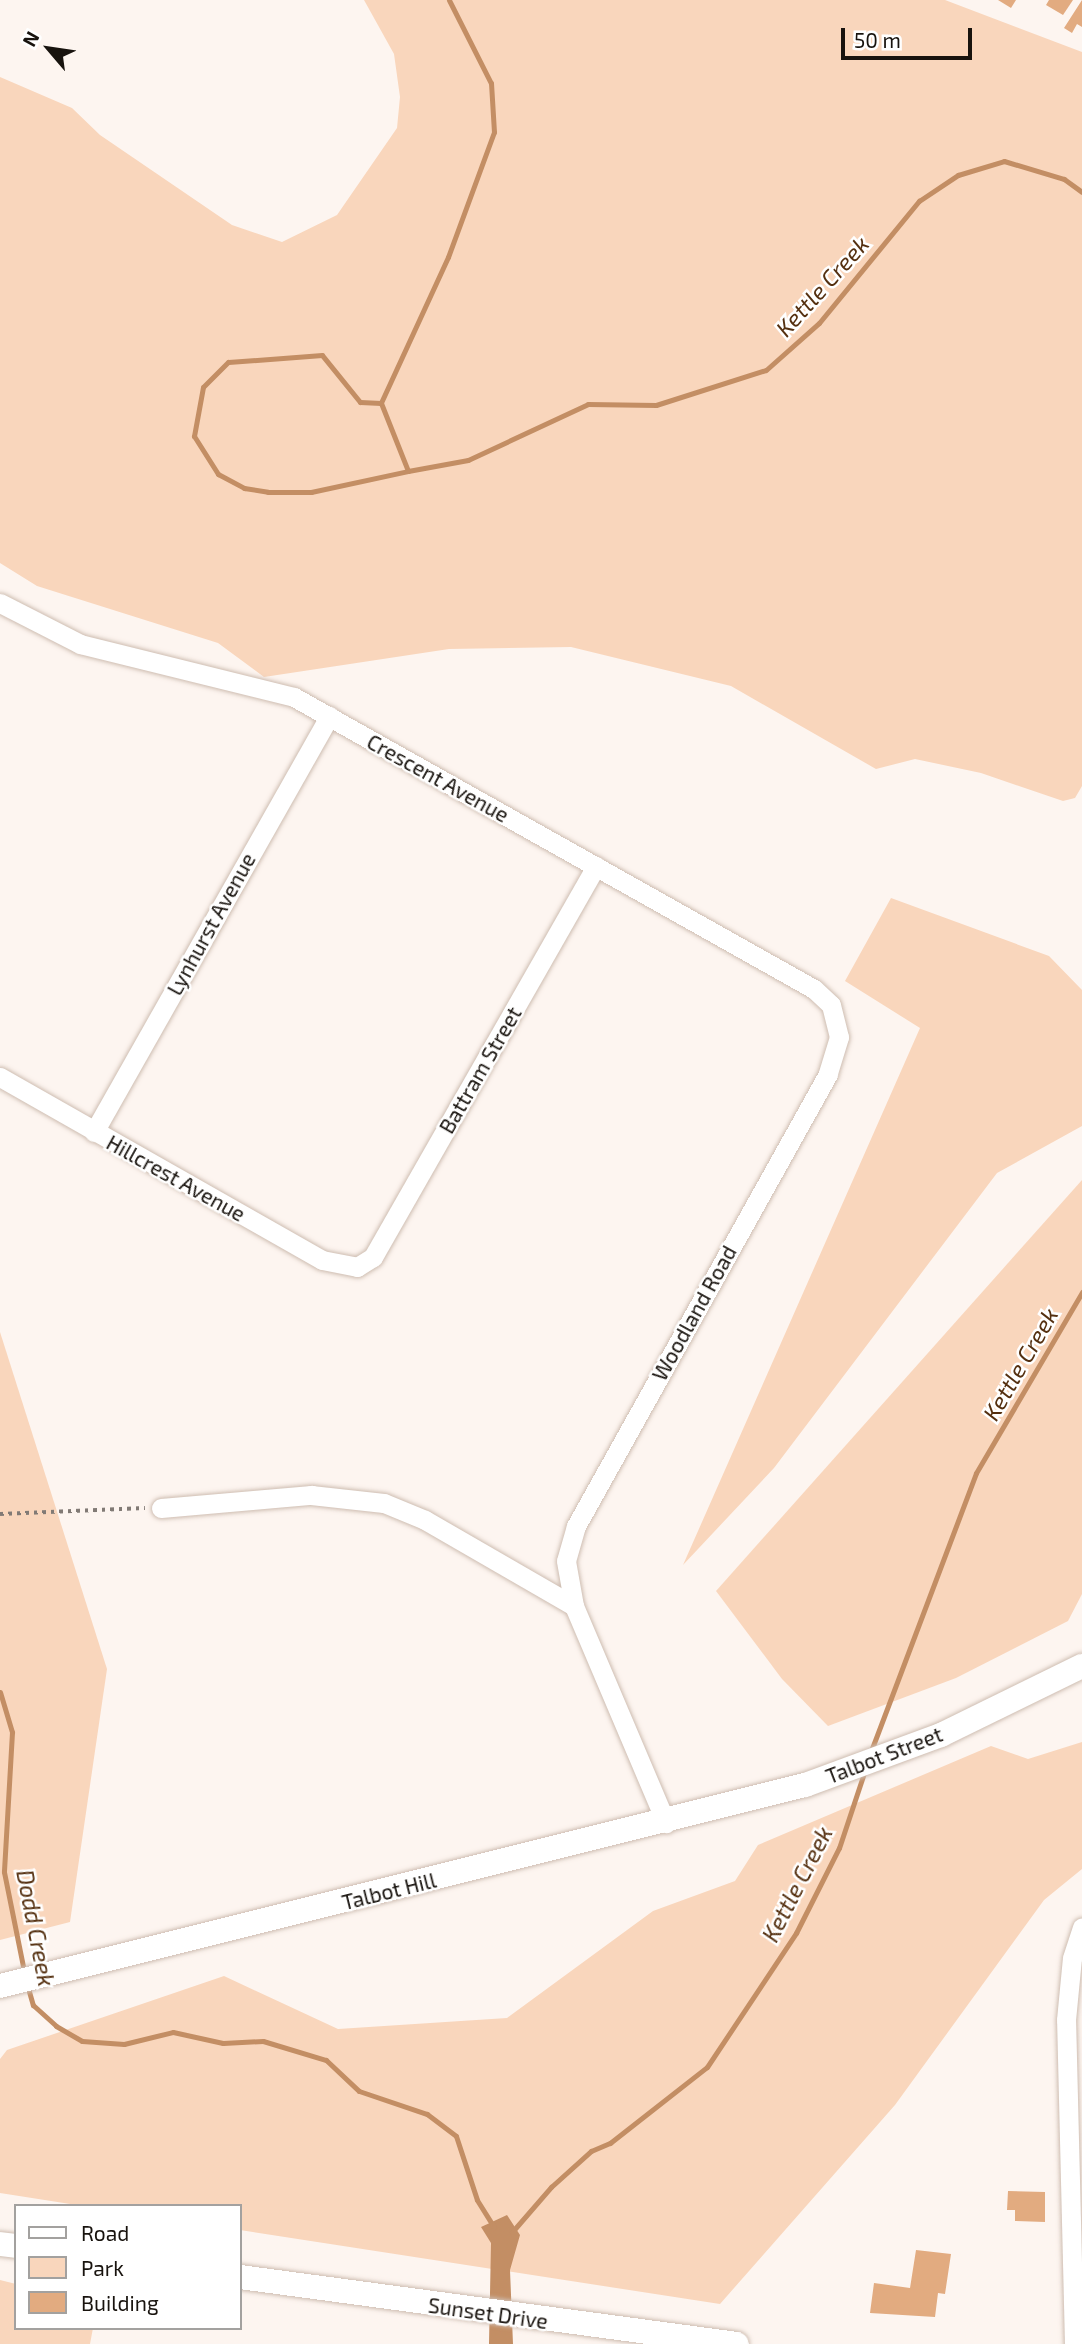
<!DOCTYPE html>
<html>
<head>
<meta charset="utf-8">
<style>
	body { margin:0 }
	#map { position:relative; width:1082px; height:2344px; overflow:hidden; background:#fdf5f0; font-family:"Exo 2",sans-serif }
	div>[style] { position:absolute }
	.green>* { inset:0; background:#f9d6bc }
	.water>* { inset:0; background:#c38e64 }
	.stream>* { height:5px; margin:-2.5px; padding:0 2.5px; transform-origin:2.5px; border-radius:2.5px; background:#c38e64 }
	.building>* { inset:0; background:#e2ab80 }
	.path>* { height:3.5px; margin-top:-1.75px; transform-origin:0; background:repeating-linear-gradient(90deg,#817a75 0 3.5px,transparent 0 8.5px) }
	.roads { filter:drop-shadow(0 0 2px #cebdb1) drop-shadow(0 0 2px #cebdb1) }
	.minor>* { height:19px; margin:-9.5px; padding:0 9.5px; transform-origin:9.5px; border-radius:9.5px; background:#fff }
	.major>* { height:24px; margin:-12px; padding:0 12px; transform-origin:12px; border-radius:12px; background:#fff }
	span { translate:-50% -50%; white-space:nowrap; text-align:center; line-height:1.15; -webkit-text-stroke:5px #fff; paint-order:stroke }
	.street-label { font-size:21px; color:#18130e }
	.water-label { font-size:23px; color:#553010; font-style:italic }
	.legend { position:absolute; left:14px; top:2204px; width:228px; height:126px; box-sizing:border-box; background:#fff; border:2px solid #a3a19f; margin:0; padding:9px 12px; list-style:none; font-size:21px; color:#18130e }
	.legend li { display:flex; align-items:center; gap:14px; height:35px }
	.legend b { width:35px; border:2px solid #a3a19f }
	.north { position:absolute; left:14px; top:14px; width:70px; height:70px; -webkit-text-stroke:5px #fff; paint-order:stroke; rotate:299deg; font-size:19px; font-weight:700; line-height:28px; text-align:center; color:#18130e }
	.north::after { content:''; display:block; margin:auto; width:24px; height:32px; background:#18130e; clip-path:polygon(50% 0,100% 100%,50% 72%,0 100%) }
	.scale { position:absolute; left:841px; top:28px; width:131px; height:32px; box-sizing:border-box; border:4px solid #18130e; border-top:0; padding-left:9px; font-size:21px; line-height:24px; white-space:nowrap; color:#18130e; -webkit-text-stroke:5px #fff; paint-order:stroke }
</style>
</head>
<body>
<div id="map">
	<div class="green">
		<i style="clip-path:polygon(364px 0,945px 0,1082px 52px,1082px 786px,1075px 798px,1063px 801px,981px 773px,915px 759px,876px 769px,731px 686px,571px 647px,449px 649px,264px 677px,218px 643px,37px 586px,0 563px,0 77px,72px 108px,100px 135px,232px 225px,282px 242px,337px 215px,397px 128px,400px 97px,394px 54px)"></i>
		<i style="clip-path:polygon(891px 898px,1049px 956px,1082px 990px,1082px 1126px,997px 1173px,774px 1468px,683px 1565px,920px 1028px,845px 981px)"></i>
		<i style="clip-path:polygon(1082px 1180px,1082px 1594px,1068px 1621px,956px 1678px,828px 1726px,782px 1679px,716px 1591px)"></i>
		<i style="clip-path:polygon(0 1332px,107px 1669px,70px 1922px,0 1940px)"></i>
		<i style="clip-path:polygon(1082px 1742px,1082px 1869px,1044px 1900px,895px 2105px,720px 2304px,240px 2230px,240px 2206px,83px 2206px,0 2193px,0 2059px,7px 2050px,224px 1976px,338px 2029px,507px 2018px,653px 1911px,735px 1881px,758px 1845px,991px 1746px,1028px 1759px)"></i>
		<i style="clip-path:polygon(0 2280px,16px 2284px,16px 2328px,93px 2328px,90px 2344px,0 2344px)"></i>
	</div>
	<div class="water">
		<i style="clip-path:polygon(507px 2215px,520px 2235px,510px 2270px,513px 2344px,489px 2344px,491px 2243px,481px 2227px)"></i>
	</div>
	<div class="stream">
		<i style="left:449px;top:0;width:93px;rotate:63.2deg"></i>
		<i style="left:491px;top:83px;width:49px;rotate:86.5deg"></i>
		<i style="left:494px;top:132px;width:133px;rotate:110.2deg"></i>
		<i style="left:448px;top:257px;width:161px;rotate:114.7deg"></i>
		<i style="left:381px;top:403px;width:73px;rotate:68.3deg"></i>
		<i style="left:408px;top:471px;width:61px;rotate:-10.4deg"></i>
		<i style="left:468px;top:460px;width:132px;rotate:-25deg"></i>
		<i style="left:588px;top:404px;width:68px;rotate:0.8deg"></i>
		<i style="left:656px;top:405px;width:115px;rotate:-17.7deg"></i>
		<i style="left:766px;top:370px;width:71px;rotate:-41.6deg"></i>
		<i style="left:819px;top:323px;width:158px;rotate:-50.7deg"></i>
		<i style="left:919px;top:201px;width:47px;rotate:-33.7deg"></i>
		<i style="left:958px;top:175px;width:48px;rotate:-16.9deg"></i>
		<i style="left:1004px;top:161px;width:63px;rotate:16.7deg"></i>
		<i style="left:1064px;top:179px;width:22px;rotate:36deg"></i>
		<i style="left:381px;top:403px;width:21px;rotate:-177deg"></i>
		<i style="left:360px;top:402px;width:60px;rotate:-129deg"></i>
		<i style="left:322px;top:355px;width:94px;rotate:175.7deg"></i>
		<i style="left:228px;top:362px;width:35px;rotate:135deg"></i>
		<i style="left:203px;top:387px;width:50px;rotate:100.4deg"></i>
		<i style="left:194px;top:436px;width:45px;rotate:57.7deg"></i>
		<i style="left:218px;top:474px;width:30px;rotate:28deg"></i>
		<i style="left:244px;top:488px;width:24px;rotate:9deg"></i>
		<i style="left:268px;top:492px;width:43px"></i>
		<i style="left:311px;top:492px;width:99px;rotate:-12.2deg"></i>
		<i style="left:0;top:1692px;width:42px;rotate:73.3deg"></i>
		<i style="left:12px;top:1732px;width:140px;rotate:93.3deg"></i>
		<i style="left:4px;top:1872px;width:101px;rotate:78.6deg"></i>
		<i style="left:871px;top:1751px;width:297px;rotate:-69.3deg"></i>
		<i style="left:976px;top:1473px;width:210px;rotate:-59.6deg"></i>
		<i style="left:28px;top:1988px;width:18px;rotate:74deg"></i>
		<i style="left:33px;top:2005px;width:31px;rotate:42deg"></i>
		<i style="left:56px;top:2026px;width:30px;rotate:30deg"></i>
		<i style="left:82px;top:2041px;width:42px;rotate:4.1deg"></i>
		<i style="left:124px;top:2044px;width:50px;rotate:-13.8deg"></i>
		<i style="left:173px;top:2032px;width:51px;rotate:12.4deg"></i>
		<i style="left:223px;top:2043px;width:40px;rotate:-2.9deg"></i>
		<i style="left:263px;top:2041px;width:66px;rotate:16.8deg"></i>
		<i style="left:326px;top:2060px;width:45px;rotate:43.2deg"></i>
		<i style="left:359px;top:2091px;width:72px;rotate:18.7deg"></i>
		<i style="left:427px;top:2114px;width:36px;rotate:37deg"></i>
		<i style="left:456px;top:2136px;width:67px;rotate:71.8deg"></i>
		<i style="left:477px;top:2200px;width:32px;rotate:58deg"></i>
		<i style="left:512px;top:2232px;width:60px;rotate:-49.1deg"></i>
		<i style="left:551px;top:2187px;width:54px;rotate:-42deg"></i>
		<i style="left:591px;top:2151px;width:21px;rotate:-23deg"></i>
		<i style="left:610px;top:2143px;width:123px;rotate:-38.1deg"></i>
		<i style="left:707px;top:2067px;width:161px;rotate:-56.4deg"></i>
		<i style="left:796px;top:1933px;width:95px;rotate:-63.2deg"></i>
		<i style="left:839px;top:1848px;width:82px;rotate:-71.6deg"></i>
	</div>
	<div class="building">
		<i style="clip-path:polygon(998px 0,1016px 0,1011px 8px)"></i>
		<i style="clip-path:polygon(1049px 0,1073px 0,1063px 15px,1046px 5px)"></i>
		<i style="clip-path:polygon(1082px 0,1082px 27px,1077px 24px,1072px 33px,1064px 28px)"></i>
		<i style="clip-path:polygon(1008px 2191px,1045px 2192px,1045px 2222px,1015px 2221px,1015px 2210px,1007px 2210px)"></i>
		<i style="clip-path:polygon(916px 2250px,951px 2254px,945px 2294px,938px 2293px,935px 2317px,870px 2313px,874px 2283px,910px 2288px)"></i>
	</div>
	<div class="path">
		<i style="left:0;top:1514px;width:145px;rotate:-2.4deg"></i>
	</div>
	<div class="roads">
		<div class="minor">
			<i style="left:0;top:603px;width:90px;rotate:27.1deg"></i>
			<i style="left:80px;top:644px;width:220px;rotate:13.9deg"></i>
			<i style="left:294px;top:697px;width:596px;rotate:29.32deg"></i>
			<i style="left:814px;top:989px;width:23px;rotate:43deg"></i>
			<i style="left:831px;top:1005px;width:33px;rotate:76deg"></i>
			<i style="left:839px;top:1037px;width:39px;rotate:107deg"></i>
			<i style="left:828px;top:1074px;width:518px;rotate:119.14deg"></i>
			<i style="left:576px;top:1526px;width:36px;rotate:106deg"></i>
			<i style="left:566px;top:1561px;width:46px;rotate:79.9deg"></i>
			<i style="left:574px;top:1606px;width:236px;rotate:67deg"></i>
			<i style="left:0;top:1077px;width:370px;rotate:29.6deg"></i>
			<i style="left:322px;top:1260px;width:36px;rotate:11deg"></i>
			<i style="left:357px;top:1267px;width:19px;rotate:-32deg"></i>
			<i style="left:373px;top:1257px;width:450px;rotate:-60.3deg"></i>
			<i style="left:94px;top:1132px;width:478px;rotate:-60.5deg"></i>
			<i style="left:161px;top:1508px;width:151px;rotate:-5deg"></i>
			<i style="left:311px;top:1495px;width:73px;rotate:6.3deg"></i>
			<i style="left:384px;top:1503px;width:44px;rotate:22.5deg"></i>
			<i style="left:425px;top:1520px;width:172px;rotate:30deg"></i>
			<i style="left:1074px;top:2344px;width:324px;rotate:-91.4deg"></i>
			<i style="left:1066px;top:2020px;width:62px;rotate:-84.5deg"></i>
			<i style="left:1072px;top:1958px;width:32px;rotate:-72deg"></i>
		</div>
		<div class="major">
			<i style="left:0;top:1986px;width:830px;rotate:-14.02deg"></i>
			<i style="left:805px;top:1785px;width:145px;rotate:-20.2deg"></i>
			<i style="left:941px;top:1735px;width:157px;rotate:-26.1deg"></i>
			<i style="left:0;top:2244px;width:16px;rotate:7deg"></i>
			<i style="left:240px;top:2277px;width:501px;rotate:7.68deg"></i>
		</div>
	</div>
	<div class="street-label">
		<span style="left:438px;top:778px;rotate:29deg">Crescent Avenue</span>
		<span style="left:211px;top:924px;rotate:-61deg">Lynhurst Avenue</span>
		<span style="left:480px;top:1070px;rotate:-60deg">Battram Street</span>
		<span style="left:176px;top:1178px;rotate:29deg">Hillcrest Avenue</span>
		<span style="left:694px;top:1313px;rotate:-61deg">Woodland Road</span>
		<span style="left:884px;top:1755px;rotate:-21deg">Talbot Street</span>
		<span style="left:389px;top:1891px;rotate:-14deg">Talbot Hill</span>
		<span style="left:488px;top:2313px;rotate:8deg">Sunset Drive</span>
	</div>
	<div class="water-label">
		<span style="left:822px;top:286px;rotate:-48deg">Kettle Creek</span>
		<span style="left:1020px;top:1364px;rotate:-60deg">Kettle Creek</span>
		<span style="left:797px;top:1884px;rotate:-63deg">Kettle Creek</span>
		<span style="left:36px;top:1928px;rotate:79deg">Dodd Creek</span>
	</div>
	<ul class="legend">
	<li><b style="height:9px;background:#fff"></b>Road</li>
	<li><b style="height:19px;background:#f9d6bc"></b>Park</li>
	<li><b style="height:19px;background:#e2ab80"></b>Building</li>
	</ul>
	<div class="north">N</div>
	<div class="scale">50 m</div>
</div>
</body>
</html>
